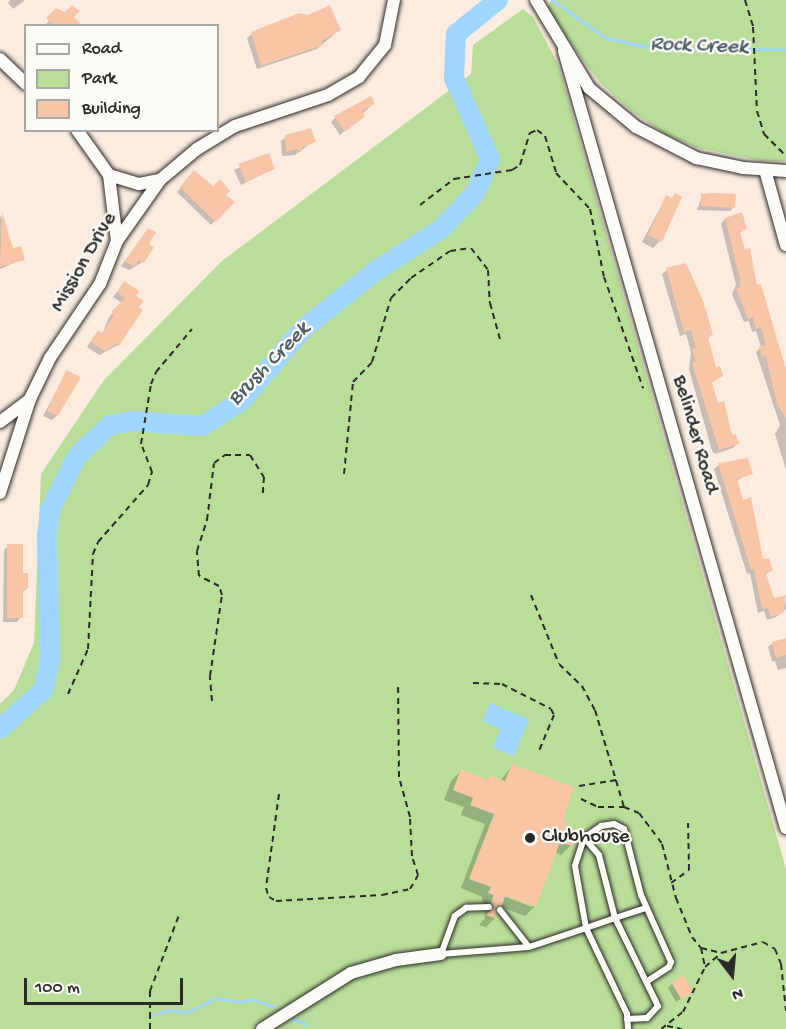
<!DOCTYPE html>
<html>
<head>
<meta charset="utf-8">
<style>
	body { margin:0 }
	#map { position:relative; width:786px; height:1029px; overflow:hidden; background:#fcecdf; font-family:"Gochi Hand",sans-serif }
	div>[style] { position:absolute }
	.green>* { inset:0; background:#b9de99 }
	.water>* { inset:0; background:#a0d5fe }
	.shadow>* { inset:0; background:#0003 }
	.stream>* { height:3px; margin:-1.5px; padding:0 1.5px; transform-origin:1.5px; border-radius:1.5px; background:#a0d5fe }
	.river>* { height:20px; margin:-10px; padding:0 10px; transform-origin:10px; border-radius:10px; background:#a0d5fe }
	.building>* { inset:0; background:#f8c6a7 }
	.path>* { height:2px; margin-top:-1px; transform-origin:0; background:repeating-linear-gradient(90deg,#2b2b2b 0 6px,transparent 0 10.5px) }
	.roads { filter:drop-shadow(0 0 2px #2b2b2b) drop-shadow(0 0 2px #2b2b2b) }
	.lane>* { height:6px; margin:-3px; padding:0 3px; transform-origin:3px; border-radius:3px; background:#fdfcf7 }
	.street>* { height:12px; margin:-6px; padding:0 6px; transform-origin:6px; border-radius:6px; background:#fdfcf7 }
	.dots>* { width:16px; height:16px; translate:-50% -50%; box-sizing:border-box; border:3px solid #fdfcf7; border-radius:50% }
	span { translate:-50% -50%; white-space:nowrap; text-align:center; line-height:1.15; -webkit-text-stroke:4.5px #fdfcf7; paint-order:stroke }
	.street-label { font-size:21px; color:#2b2b2b }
	.poi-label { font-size:21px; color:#2b2b2b }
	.left { translate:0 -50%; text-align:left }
	.water-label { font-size:22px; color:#4e5e6a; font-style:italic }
	.legend { position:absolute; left:24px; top:24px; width:195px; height:108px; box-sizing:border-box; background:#fdfcf7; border:2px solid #a9a8a5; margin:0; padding:8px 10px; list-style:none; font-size:18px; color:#2b2b2b }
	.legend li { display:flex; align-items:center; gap:12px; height:30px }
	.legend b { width:30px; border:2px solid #a9a8a5 }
	.north { position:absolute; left:702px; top:945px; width:60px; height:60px; -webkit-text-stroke:4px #fdfcf7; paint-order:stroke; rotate:164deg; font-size:16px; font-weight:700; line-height:24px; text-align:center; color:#2b2b2b }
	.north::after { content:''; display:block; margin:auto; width:21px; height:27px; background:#2b2b2b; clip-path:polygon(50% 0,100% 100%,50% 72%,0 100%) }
	.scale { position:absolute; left:24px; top:978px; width:159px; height:27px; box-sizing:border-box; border:3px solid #2b2b2b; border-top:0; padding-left:8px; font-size:18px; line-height:21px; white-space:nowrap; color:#2b2b2b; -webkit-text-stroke:4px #fdfcf7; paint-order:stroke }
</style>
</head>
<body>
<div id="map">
	<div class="green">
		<i style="clip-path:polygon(551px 0,786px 0,786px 161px,761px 161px,698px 148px,665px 134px,633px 112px,601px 84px,582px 59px,548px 9px)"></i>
		<i style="clip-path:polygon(523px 9px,533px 17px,558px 64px,786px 869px,786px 1029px,0 1029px,0 704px,14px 690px,34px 643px,41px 474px,104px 380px,222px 261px,471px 74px,473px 45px)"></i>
	</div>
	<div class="water">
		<i style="clip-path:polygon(490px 703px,529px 719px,514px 756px,493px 748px,500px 729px,482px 721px)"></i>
	</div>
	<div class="shadow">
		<i style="clip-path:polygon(25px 0,13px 9px,8px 3px,10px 0)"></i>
		<i style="clip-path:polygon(56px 10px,72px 17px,81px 26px,45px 26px)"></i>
		<i style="clip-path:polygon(339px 30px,317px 49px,257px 69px,247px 38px,252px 34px)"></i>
		<i style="clip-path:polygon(373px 104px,340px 135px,331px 122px,335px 118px)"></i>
		<i style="clip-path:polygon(286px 137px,314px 141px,295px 155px,282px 156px,281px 141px)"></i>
		<i style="clip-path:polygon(268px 155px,274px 168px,241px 185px,234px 170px)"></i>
		<i style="clip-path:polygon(190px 177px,213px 188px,220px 181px,228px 191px,224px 195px,233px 203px,211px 225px,177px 192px)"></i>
		<i style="clip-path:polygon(702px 196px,734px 207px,730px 211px,697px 210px)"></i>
		<i style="clip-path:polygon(666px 197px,660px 241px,653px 248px,642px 242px)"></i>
		<i style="clip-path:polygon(0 215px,12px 250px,23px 259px,0 269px)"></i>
		<i style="clip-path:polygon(725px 219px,745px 229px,739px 234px,786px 373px,786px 470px,775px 434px,780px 425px,756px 352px,761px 347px,756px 331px,752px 332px,749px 321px,744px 322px,732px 294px,736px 285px,721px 224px)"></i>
		<i style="clip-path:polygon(148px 230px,143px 262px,129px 270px,121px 266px)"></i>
		<i style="clip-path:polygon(667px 270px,711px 335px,707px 339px,715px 369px,721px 376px,711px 383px,717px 405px,737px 444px,733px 448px,715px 454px,712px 451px,689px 369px,691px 352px,686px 334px,680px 336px,662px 274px)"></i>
		<i style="clip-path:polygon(124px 283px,134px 296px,118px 345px,99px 355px,87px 347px,94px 336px,102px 334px,109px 317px,122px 303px,113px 297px)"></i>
		<i style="clip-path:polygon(67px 372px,57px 415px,52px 420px,43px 416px)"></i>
		<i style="clip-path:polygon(719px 465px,751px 473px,736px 481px,762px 561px,771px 571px,765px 575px,773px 600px,785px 597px,786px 609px,776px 617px,767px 620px,764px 611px,758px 613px,750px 573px,747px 574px,714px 469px)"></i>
		<i style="clip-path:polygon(8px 546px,27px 588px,22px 593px,21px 617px,17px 622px,3px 622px,4px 550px)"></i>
		<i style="clip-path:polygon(773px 643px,786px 645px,786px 668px,778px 670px,775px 661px,772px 661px,768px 647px)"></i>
		<i style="clip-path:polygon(evenodd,512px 766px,561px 819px,562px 831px,571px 845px,561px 855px,555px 852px,535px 906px,525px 916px,499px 906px,494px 911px,495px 918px,486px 927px,479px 925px,485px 918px,482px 897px,461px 888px,485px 824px,461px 815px,464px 807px,444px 800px,451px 781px,461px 771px,486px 781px,490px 777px,500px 781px,512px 766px,499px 891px,532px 904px,532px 907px,498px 894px,499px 891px)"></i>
		<i style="clip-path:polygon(672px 984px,692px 991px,676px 1002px,668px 988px)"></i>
	</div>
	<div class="stream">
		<i style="left:552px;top:0;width:66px;rotate:35.1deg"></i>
		<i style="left:606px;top:38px;width:51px;rotate:12.4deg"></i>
		<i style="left:656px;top:49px;width:130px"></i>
		<i style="left:153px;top:1015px;width:16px;rotate:-18deg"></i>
		<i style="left:168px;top:1010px;width:20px;rotate:6deg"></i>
		<i style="left:188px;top:1012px;width:31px;rotate:-27deg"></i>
		<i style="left:216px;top:998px;width:25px;rotate:9deg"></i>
		<i style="left:241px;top:1002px;width:11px;rotate:-15deg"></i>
		<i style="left:252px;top:999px;width:24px;rotate:19deg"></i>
		<i style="left:293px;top:1019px;width:14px;rotate:21deg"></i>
	</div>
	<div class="river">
		<i style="left:0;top:729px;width:58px;rotate:-42.2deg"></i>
		<i style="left:43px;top:690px;width:32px;rotate:-77deg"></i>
		<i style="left:50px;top:659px;width:124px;rotate:-91.4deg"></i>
		<i style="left:47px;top:535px;width:25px;rotate:-83deg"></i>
		<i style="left:50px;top:510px;width:60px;rotate:-63.4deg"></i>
		<i style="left:77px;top:456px;width:45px;rotate:-43.2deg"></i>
		<i style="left:110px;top:425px;width:23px;rotate:-10deg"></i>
		<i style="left:133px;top:421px;width:69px;rotate:4.1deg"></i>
		<i style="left:202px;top:426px;width:46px;rotate:-32.7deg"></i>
		<i style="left:241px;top:401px;width:95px;rotate:-49.3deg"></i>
		<i style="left:303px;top:329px;width:95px;rotate:-38.6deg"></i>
		<i style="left:377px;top:270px;width:76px;rotate:-32.6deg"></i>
		<i style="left:441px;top:229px;width:51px;rotate:-46.6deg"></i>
		<i style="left:476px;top:192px;width:36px;rotate:-67deg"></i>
		<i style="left:490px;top:159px;width:89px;rotate:-114deg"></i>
		<i style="left:454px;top:78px;width:44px;rotate:-87.4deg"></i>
		<i style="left:456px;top:34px;width:54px;rotate:-39deg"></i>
	</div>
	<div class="building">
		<i style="clip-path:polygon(72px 5px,80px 11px,74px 17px,83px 26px,54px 26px,46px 18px,56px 8px,65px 12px)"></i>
		<i style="clip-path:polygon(330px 5px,341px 30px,321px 41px,323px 45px,261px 66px,251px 32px,299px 13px,308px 15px)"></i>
		<i style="clip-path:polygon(371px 96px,375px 104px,362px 111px,365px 116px,345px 132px,334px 116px)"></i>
		<i style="clip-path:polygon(311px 128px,316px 142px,302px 147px,301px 152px,296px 149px,286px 152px,285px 135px)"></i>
		<i style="clip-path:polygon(269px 153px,275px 169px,246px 182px,238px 164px)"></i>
		<i style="clip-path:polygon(194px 170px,213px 186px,220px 179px,230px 191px,226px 195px,235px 202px,216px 222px,180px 187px)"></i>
		<i style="clip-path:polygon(675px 193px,682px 197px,662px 242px,648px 235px,666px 195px,672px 198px)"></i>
		<i style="clip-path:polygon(712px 193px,736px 194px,735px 208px,701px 206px,701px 194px)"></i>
		<i style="clip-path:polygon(2px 212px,13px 248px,21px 246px,25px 260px,0 267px)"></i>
		<i style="clip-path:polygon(742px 212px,747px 229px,740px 232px,745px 249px,750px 248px,757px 285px,761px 284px,786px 369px,786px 418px,777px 404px,766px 356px,762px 357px,759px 346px,766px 345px,761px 327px,756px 329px,753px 317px,748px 319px,736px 288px,740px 287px,740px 279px,725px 218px)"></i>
		<i style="clip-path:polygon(148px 228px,156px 232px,149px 244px,154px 247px,144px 263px,139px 260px,134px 267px,125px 261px)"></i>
		<i style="clip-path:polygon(686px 263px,704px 303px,713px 335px,708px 337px,716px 367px,720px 366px,723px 376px,712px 382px,718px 403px,724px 401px,732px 435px,736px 434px,739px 444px,719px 450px,692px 363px,696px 362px,692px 349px,696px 348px,691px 330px,684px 332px,666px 268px)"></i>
		<i style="clip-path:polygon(124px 281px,139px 291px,136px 296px,144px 301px,139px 307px,143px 310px,119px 346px,116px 344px,105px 351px,90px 342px,98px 330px,102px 333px,113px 317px,112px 311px,125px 298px,117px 292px)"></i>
		<i style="clip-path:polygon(66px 370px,81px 377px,58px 416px,47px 411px)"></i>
		<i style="clip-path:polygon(748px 458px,753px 474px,737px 479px,743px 500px,751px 497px,762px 554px,763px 559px,769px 558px,773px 571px,766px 573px,774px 598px,786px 595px,783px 613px,771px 617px,768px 608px,762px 609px,754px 569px,751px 570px,718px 463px)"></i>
		<i style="clip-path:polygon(7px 544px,23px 544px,23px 573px,28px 573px,28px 589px,23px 589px,23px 618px,7px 618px)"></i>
		<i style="clip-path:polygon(786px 638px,786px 655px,776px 658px,772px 642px)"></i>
		<i style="clip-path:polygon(512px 764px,574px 787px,563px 819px,567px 820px,564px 831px,576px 835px,572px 846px,560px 842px,536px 907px,505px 896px,502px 905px,495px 909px,497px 919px,486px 915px,494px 907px,491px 902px,494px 895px,488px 893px,491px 887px,469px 879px,494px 814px,470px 805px,473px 798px,453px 790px,461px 769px,488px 780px,490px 775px,505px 781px)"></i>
		<i style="clip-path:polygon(684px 975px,694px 992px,681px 999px,671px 982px)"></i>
	</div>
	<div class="path">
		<i style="left:745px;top:0;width:28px;rotate:73deg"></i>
		<i style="left:753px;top:27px;width:84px;rotate:87.3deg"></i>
		<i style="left:757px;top:111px;width:24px;rotate:73deg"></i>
		<i style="left:764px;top:134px;width:31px;rotate:45deg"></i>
		<i style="left:420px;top:205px;width:43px;rotate:-37.4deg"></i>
		<i style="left:454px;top:179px;width:59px;rotate:-8.8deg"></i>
		<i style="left:512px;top:170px;width:9px;rotate:-32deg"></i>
		<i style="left:520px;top:165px;width:34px;rotate:-73deg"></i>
		<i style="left:530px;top:133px;width:8px;rotate:-23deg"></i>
		<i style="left:537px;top:130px;width:10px;rotate:37deg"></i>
		<i style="left:545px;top:136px;width:39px;rotate:73deg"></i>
		<i style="left:556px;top:173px;width:50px;rotate:46.6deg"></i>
		<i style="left:590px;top:209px;width:69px;rotate:78.4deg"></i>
		<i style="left:604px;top:277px;width:118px;rotate:70.6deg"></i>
		<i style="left:344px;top:474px;width:92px;rotate:-84.4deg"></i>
		<i style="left:353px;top:382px;width:28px;rotate:-46deg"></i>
		<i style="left:372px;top:362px;width:67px;rotate:-73.5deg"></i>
		<i style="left:391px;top:298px;width:28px;rotate:-45deg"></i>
		<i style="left:411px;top:278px;width:47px;rotate:-34.7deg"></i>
		<i style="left:450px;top:251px;width:21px;rotate:-8deg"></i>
		<i style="left:471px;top:248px;width:28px;rotate:52deg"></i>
		<i style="left:488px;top:270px;width:33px;rotate:87deg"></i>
		<i style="left:490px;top:303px;width:41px;rotate:74.6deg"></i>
		<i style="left:531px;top:595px;width:74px;rotate:67.9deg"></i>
		<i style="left:559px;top:664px;width:32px;rotate:44deg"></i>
		<i style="left:582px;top:686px;width:27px;rotate:62deg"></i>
		<i style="left:595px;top:710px;width:101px;rotate:73.4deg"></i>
		<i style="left:473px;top:683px;width:29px;rotate:2deg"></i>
		<i style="left:502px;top:684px;width:55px;rotate:27deg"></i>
		<i style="left:551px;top:709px;width:7px;rotate:63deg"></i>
		<i style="left:554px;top:715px;width:41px;rotate:112.8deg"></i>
		<i style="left:68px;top:694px;width:49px;rotate:-66deg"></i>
		<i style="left:88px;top:649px;width:95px;rotate:-87deg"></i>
		<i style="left:93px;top:554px;width:13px;rotate:-67deg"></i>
		<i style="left:98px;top:542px;width:76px;rotate:-48.7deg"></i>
		<i style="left:148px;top:485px;width:14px;rotate:-73deg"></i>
		<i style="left:152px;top:472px;width:30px;rotate:-111deg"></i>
		<i style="left:141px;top:444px;width:61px;rotate:-80.5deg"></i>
		<i style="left:151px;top:384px;width:13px;rotate:-67deg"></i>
		<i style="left:156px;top:372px;width:56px;rotate:-50.1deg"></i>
		<i style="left:212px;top:701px;width:25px;rotate:-95deg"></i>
		<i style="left:210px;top:676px;width:82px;rotate:-81.6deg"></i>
		<i style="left:222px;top:595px;width:9px;rotate:-108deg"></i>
		<i style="left:219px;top:586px;width:22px;rotate:-153deg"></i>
		<i style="left:199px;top:576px;width:25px;rotate:-95deg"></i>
		<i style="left:197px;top:551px;width:33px;rotate:-72deg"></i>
		<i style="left:207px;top:520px;width:57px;rotate:-83deg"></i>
		<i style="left:214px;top:463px;width:14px;rotate:-36deg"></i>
		<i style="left:225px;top:455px;width:25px"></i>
		<i style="left:250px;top:455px;width:26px;rotate:58deg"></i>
		<i style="left:264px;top:477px;width:16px;rotate:94deg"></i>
		<i style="left:579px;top:786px;width:38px;rotate:-9deg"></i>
		<i style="left:279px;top:794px;width:95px;rotate:97.9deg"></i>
		<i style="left:266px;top:888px;width:9px;rotate:72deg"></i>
		<i style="left:269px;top:897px;width:8px;rotate:30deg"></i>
		<i style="left:276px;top:901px;width:106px;rotate:-3.2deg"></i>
		<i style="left:382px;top:895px;width:29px;rotate:-12deg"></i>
		<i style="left:410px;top:889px;width:16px;rotate:-60deg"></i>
		<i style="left:418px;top:875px;width:20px;rotate:-108deg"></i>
		<i style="left:412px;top:856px;width:39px;rotate:-93deg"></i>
		<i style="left:410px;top:817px;width:41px;rotate:-105.4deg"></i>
		<i style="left:399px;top:777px;width:93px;rotate:-90.6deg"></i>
		<i style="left:581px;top:799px;width:19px;rotate:25deg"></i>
		<i style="left:598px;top:807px;width:26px"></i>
		<i style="left:624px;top:807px;width:16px;rotate:22deg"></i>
		<i style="left:639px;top:813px;width:39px;rotate:53deg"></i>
		<i style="left:662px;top:844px;width:56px;rotate:75.5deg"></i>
		<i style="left:676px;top:898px;width:42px;rotate:67.7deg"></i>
		<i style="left:692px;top:937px;width:14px;rotate:51deg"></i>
		<i style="left:701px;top:948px;width:21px;rotate:14deg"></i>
		<i style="left:671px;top:883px;width:22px;rotate:-36deg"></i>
		<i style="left:689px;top:870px;width:47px;rotate:-91.2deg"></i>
		<i style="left:701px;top:948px;width:19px;rotate:78deg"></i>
		<i style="left:667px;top:1026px;width:15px;rotate:11deg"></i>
		<i style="left:150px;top:1029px;width:38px;rotate:-90deg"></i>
		<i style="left:150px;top:991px;width:81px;rotate:-69.1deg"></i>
		<i style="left:661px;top:1029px;width:28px;rotate:-38deg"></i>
		<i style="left:683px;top:1012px;width:50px;rotate:-63.9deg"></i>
		<i style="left:705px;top:967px;width:21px;rotate:-41deg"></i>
		<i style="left:721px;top:953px;width:43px;rotate:-14.7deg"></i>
		<i style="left:763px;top:942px;width:14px;rotate:30deg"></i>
		<i style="left:775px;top:949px;width:16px;rotate:68deg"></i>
		<i style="left:781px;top:964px;width:47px;rotate:83.9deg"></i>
	</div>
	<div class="roads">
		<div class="lane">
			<i style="left:584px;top:838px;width:21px;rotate:-35deg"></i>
			<i style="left:601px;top:826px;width:13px;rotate:-9deg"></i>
			<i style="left:614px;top:824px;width:11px;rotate:27deg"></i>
			<i style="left:624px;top:829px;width:68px;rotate:75.6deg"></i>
			<i style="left:641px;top:895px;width:73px;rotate:65.9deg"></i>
			<i style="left:671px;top:962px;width:5px;rotate:112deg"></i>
			<i style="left:669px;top:967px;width:27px;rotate:147deg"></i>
			<i style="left:489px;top:907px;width:23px;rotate:178deg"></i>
			<i style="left:466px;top:908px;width:14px;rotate:144deg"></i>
			<i style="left:455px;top:916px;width:40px;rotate:110.2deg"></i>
			<i style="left:441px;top:954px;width:88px;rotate:-4.5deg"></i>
			<i style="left:529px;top:947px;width:60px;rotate:-18.4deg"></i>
			<i style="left:586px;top:928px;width:95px;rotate:64.5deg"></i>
			<i style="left:627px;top:1014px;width:15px;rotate:86deg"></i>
			<i style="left:500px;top:910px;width:47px;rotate:51.9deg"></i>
			<i style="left:627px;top:1019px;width:20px;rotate:-3deg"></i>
			<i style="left:647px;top:1018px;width:16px;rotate:-47deg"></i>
			<i style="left:658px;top:1006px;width:98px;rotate:-116deg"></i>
			<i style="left:615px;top:918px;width:65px;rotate:-104.3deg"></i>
			<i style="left:599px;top:855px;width:23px;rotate:-131deg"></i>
			<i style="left:584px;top:838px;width:29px;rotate:108deg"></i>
			<i style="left:575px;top:866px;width:63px;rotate:79.9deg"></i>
			<i style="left:586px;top:928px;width:31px;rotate:-19deg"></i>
			<i style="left:615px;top:918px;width:33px;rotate:-18deg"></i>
		</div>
		<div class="street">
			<i style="left:536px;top:0;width:103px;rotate:58.9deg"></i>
			<i style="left:589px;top:88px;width:61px;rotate:39.7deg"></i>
			<i style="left:636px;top:127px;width:68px;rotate:27.3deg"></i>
			<i style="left:696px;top:158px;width:48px;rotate:12deg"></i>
			<i style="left:743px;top:168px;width:43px;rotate:4deg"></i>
			<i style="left:564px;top:51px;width:808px;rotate:74.05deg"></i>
			<i style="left:0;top:59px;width:36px;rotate:44deg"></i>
			<i style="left:77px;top:130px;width:55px;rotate:54.6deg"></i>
			<i style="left:109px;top:175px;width:66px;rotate:83.1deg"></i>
			<i style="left:765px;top:170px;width:78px;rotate:74.4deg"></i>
			<i style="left:109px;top:175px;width:31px;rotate:17deg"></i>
			<i style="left:139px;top:184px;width:21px;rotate:-11deg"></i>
			<i style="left:0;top:422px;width:38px;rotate:-37deg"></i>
			<i style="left:0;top:493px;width:99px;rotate:-72.3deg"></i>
			<i style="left:30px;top:399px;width:46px;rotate:-64deg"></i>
			<i style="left:50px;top:358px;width:89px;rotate:-56deg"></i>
			<i style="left:100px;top:284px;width:46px;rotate:-68.4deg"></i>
			<i style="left:117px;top:241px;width:75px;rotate:-54.8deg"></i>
			<i style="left:160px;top:180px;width:48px;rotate:-40deg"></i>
			<i style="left:197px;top:149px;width:44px;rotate:-31.2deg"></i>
			<i style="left:235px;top:126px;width:98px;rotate:-18.4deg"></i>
			<i style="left:328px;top:95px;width:36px;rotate:-30deg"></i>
			<i style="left:359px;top:77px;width:41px;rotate:-50.9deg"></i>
			<i style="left:385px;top:45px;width:46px;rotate:-78.7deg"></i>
			<i style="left:262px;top:1029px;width:105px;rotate:-32.2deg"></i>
			<i style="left:351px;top:973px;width:47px;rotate:-16.1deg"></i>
			<i style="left:396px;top:960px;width:45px;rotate:-7.6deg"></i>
		</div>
	</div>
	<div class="dots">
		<i style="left:530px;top:838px;background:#2b2b2b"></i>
	</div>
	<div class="street-label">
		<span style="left:85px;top:263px;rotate:-60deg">Mission Drive</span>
		<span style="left:694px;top:435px;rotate:74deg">Belinder Road</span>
	</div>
	<div class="poi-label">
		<span class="left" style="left:542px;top:838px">Clubhouse</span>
	</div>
	<div class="water-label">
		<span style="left:699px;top:47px;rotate:2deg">Rock Creek</span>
		<span style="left:270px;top:365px;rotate:-46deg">Brush Creek</span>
	</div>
	<ul class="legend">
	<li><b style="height:8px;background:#fdfcf7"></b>Road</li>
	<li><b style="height:16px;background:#b9de99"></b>Park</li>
	<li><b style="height:16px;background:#f8c6a7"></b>Building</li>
	</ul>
	<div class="north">N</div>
	<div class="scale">100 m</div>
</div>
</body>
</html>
